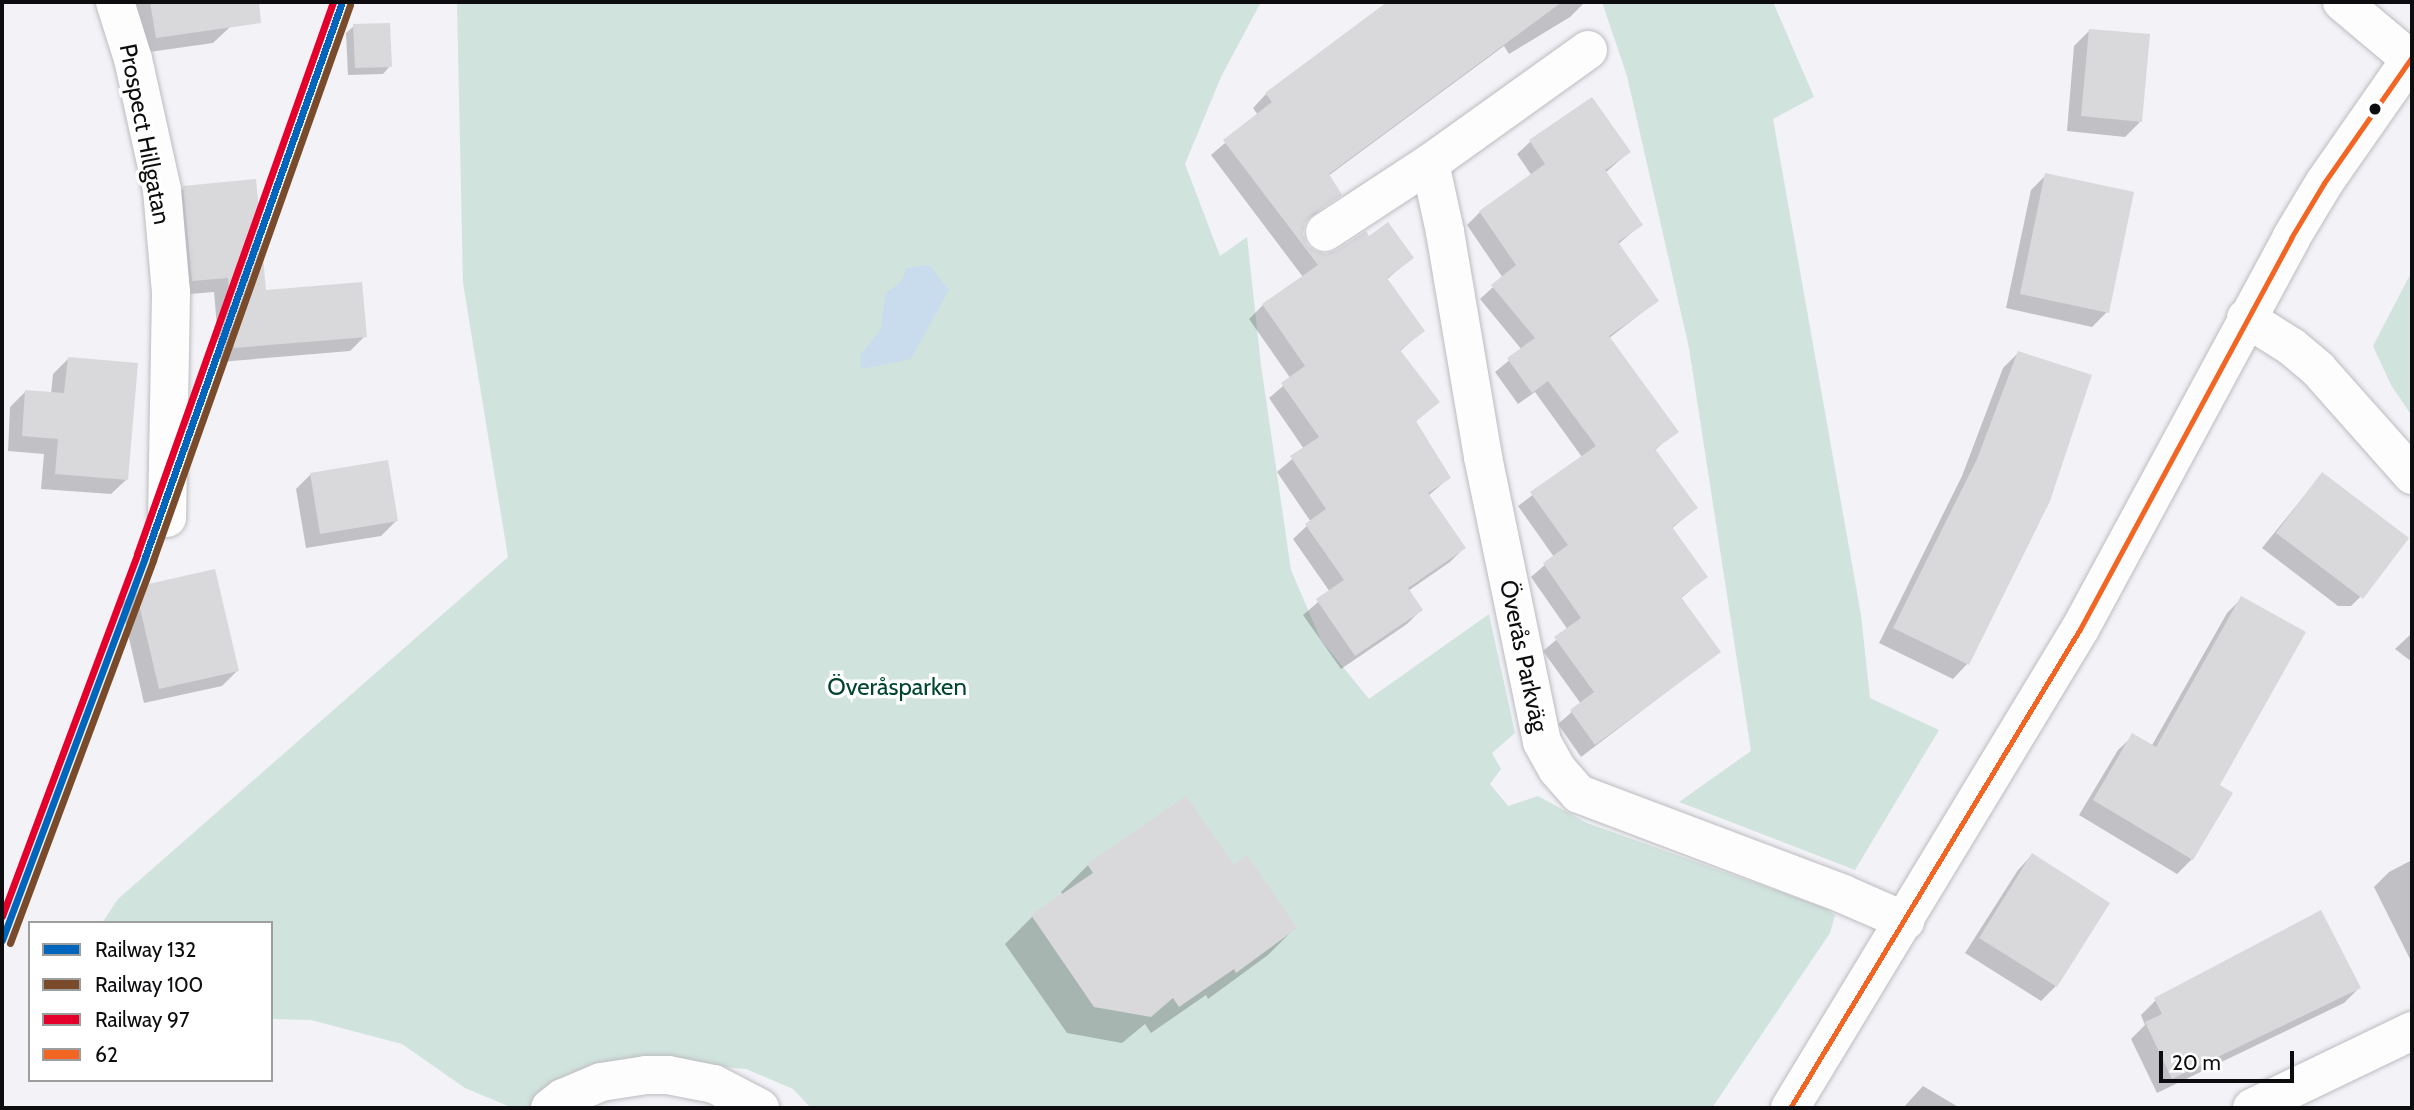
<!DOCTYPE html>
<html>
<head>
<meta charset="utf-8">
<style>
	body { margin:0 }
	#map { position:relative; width:2414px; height:1110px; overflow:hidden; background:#f2f2f7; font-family:Cabin,sans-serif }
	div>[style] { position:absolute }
	.green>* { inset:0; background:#d1e3dd }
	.water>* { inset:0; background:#c9dced }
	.shadow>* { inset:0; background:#0003 }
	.building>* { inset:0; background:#d9d8db }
	.roads { filter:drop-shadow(0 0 2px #bcbcc0) drop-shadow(0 0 2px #bcbcc0) }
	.minor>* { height:38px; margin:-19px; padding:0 19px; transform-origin:19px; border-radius:19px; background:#fdfdfe }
	.tertiary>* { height:38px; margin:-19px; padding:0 19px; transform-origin:19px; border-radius:19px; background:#fdfdfe }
	.bus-1>* { height:5px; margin:-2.5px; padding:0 2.5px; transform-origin:2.5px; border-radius:2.5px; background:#f26522 }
	.rail-1>* { height:7px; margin:-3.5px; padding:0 3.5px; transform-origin:3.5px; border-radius:3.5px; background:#0065bd }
	.rail-2>* { height:7px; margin:-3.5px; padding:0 3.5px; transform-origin:3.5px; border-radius:3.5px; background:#7a4b2a }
	.rail-3>* { height:7px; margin:-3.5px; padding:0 3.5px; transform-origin:3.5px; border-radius:3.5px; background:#e4002b }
	.dots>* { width:19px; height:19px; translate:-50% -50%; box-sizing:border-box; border:4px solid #fff; border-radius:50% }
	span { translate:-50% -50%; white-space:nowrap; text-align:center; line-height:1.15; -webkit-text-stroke:7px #fff; paint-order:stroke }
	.street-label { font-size:24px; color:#0d0d10 }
	.park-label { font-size:24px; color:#01452f }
	.frame { position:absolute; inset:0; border:4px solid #0d0d10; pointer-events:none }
	.legend { position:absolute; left:28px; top:921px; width:245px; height:161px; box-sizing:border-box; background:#fff; border:2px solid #9e9e9f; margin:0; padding:9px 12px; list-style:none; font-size:21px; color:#0d0d10 }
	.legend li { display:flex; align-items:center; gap:14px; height:35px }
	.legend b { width:35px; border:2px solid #9e9e9f }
	.scale { position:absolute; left:2159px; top:1051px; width:135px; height:32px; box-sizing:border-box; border:4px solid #0d0d10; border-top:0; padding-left:9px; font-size:21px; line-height:24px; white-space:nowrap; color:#0d0d10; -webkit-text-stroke:5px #fff; paint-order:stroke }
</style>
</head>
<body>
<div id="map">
	<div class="green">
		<i style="clip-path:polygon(457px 2px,1261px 2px,1221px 77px,1185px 164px,1220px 256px,1247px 237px,1261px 365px,1291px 570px,1321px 640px,1369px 699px,1489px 614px,1515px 733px,1492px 753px,1501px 769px,1490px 784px,1508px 806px,1538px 796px,1587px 823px,1823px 907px,1835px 915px,1830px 933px,1712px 1108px,811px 1108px,793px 1089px,746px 1069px,687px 1064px,547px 1108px,513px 1108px,465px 1088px,402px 1044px,311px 1020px,271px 1019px,271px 923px,102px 923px,118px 899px,508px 557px,463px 283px)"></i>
		<i style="clip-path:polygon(1602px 2px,1773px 2px,1814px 97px,1773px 119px,1861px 615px,1870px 698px,1939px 730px,1855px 870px,1679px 802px,1751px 751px,1689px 348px,1627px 76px)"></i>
		<i style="clip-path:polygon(2412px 271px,2412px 416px,2391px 385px,2373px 346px)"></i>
	</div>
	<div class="water">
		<i style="clip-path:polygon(929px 265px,949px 290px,911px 359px,861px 369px,860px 355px,881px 329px,885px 294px,902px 281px,906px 268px)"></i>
	</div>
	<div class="shadow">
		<i style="clip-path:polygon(132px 2px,258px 2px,243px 5px,229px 28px,213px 43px,142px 53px)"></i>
		<i style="clip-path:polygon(1391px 2px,1584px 3px,1570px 17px,1509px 54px,1504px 46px,1328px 176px,1340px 194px,1303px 223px,1301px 234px,1306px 246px,1314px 253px,1326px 256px,1368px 239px,1412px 258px,1386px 280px,1423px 331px,1399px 352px,1438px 402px,1414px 423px,1449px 478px,1428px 496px,1464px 548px,1450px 562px,1408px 591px,1421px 610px,1407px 624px,1341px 669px,1303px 615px,1330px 592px,1293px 539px,1311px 522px,1277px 472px,1304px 449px,1269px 398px,1291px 379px,1249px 319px,1263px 305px,1303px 277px,1211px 155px,1258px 115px,1253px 108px,1266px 94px)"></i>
		<i style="clip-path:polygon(354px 26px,390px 66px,383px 74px,348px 75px,346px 33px)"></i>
		<i style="clip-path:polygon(2089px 31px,2140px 122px,2125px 137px,2067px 131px,2074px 46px)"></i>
		<i style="clip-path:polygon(1530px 142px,1629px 152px,1605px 173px,1641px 225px,1617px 245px,1657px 301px,1608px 339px,1676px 431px,1654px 451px,1696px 508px,1671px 529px,1706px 577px,1680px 599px,1719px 652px,1581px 757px,1558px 724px,1581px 704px,1543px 651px,1568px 630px,1531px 577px,1554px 557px,1518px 506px,1582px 457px,1535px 392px,1518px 404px,1495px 372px,1522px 350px,1480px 299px,1503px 278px,1467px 225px,1480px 212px,1532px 176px,1517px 154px)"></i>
		<i style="clip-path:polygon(2046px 175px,2107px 312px,2092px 327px,2006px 308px,2031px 190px)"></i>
		<i style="clip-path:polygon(184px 188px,264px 292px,365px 336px,350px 351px,220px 362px,214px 292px,178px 295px,169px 203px)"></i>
		<i style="clip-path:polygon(2018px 353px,1967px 664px,1953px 679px,1879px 643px,1962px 476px,2003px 368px)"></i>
		<i style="clip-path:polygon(68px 359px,126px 480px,111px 494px,41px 489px,44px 454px,8px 451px,10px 407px,25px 392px,51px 394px,53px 374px)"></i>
		<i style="clip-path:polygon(311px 474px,396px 521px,381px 536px,306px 548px,296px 489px)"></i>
		<i style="clip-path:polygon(2322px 474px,2366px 591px,2351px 606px,2338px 606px,2262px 548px)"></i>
		<i style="clip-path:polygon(136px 589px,237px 671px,222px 686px,144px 703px,121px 604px)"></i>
		<i style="clip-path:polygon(2242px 598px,2218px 786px,2192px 859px,2177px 874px,2079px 815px,2118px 750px,2133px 736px,2151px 747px,2227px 613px)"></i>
		<i style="clip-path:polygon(2412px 633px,2412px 662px,2395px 649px)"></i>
		<i style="clip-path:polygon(2032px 855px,2056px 986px,2041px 1001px,1965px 953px,2018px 870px)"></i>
		<i style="clip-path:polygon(2412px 860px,2412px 963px,2374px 887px,2389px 872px)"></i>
		<i style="clip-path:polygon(1088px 865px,1233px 868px,1295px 928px,1268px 955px,1208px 999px,1206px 995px,1151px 1033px,1145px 1024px,1122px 1043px,1067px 1033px,1005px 944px,1032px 917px,1063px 895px,1061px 892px)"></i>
		<i style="clip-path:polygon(2359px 988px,2344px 1003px,2157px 1093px,2131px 1039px,2145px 1025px,2141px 1015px,2156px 1000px)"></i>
		<i style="clip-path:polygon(1923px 1086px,1960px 1108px,1903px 1108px)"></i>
	</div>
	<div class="building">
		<i style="clip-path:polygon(150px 2px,259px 2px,261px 23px,156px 38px)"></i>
		<i style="clip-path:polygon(1387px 2px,1562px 2px,1329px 174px,1342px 195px,1313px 214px,1305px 223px,1303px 234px,1307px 245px,1315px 251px,1326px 254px,1337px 250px,1366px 231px,1369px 236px,1388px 222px,1414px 258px,1387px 278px,1425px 331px,1400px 350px,1440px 402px,1416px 421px,1451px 478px,1428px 493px,1466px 548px,1408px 588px,1423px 610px,1355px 656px,1316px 599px,1344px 580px,1305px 524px,1326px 509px,1290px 456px,1319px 437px,1281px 383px,1305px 366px,1262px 304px,1318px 265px,1223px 140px,1272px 102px,1265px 93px)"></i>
		<i style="clip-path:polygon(390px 23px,392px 67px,355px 68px,353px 24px)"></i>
		<i style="clip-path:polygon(2089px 29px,2150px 34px,2142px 122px,2081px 116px)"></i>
		<i style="clip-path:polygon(1592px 97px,1631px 152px,1605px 170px,1643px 225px,1618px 242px,1659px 301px,1609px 336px,1679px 432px,1655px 449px,1698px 508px,1672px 527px,1708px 577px,1681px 597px,1721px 652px,1595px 745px,1570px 710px,1594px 692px,1554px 637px,1581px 618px,1543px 563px,1568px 545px,1530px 492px,1596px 446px,1548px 381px,1532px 393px,1507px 358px,1535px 338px,1491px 285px,1516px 265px,1479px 211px,1545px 164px,1529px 140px)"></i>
		<i style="clip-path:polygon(2045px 173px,2134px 192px,2109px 313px,2020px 294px)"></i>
		<i style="clip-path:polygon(256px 179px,266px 290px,362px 282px,367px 337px,234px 348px,228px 278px,192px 281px,183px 186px)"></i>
		<i style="clip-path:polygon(2018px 351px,2092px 375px,2050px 501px,1969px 665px,1893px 628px,1977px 459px)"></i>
		<i style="clip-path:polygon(68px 357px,138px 363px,128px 480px,55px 474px,58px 439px,22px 436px,25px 390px,64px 393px)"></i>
		<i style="clip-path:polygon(388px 460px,398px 521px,320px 534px,310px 473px)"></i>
		<i style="clip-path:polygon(2322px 472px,2409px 538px,2363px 599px,2276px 533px)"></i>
		<i style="clip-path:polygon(215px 569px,239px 671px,159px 689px,135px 587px)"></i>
		<i style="clip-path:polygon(2241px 596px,2306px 632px,2220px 785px,2233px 793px,2193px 860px,2093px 800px,2132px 733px,2156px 747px)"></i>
		<i style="clip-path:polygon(1186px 796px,1234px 865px,1247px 855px,1297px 928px,1236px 973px,1234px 969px,1179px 1007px,1173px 998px,1151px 1017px,1094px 1007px,1031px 915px,1093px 873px,1087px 864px)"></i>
		<i style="clip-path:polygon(2032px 853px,2110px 903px,2057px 987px,1979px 938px)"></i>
		<i style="clip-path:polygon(2321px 910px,2361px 988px,2172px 1079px,2145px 1022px,2162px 1014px,2154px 998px)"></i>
	</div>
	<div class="roads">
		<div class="minor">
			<i style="left:115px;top:2px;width:60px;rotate:72.5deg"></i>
			<i style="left:133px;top:59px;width:134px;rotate:77.5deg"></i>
			<i style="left:162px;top:190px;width:102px;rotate:85deg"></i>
			<i style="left:171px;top:292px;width:226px;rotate:91deg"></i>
			<i style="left:2342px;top:2px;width:89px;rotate:40deg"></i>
			<i style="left:1588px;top:50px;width:194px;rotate:144.4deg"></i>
			<i style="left:1430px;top:163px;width:71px;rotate:77.7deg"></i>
			<i style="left:1445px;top:232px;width:228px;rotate:80.4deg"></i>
			<i style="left:1483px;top:457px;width:291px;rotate:78.3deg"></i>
			<i style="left:1542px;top:742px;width:31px;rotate:61deg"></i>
			<i style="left:1557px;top:769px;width:33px;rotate:49deg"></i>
			<i style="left:1579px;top:794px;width:282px;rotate:20.7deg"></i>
			<i style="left:1843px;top:894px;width:68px;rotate:23.5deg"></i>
			<i style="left:1325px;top:232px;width:126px;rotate:-33.3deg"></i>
			<i style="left:2246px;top:318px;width:54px;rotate:32.2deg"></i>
			<i style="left:2292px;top:347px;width:34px;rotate:40deg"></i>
			<i style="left:2318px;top:369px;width:142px;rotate:48.4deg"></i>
			<i style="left:550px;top:1108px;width:16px;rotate:-38deg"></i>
			<i style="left:563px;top:1098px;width:41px;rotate:-22.8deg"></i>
			<i style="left:601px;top:1082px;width:46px;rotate:-8.8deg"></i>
			<i style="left:646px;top:1075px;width:22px"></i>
			<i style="left:668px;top:1075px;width:47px;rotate:11.1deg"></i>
			<i style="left:714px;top:1084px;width:52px;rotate:27.6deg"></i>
			<i style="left:2252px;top:1108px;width:178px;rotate:-25.7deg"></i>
		</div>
		<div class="tertiary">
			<i style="left:1790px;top:1108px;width:560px;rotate:-58.81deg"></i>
			<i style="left:2080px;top:629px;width:444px;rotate:-61.6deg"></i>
			<i style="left:2291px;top:238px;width:64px;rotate:-59deg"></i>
			<i style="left:2324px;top:183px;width:154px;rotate:-55.1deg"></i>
		</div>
	</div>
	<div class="bus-1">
		<i style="left:1790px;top:1108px;width:560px;rotate:-58.81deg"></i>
		<i style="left:2080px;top:629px;width:444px;rotate:-61.6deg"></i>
		<i style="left:2291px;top:238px;width:64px;rotate:-59deg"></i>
		<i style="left:2324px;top:183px;width:154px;rotate:-55.1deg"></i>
	</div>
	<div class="rail-1">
		<i style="left:2px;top:940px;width:409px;rotate:-69.5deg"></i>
		<i style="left:145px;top:557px;width:589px;rotate:-70.46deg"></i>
	</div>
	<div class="rail-2">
		<i style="left:10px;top:943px;width:409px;rotate:-69.5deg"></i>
		<i style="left:153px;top:560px;width:589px;rotate:-70.46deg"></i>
	</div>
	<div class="rail-3">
		<i style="left:2px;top:916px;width:386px;rotate:-69.5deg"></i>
		<i style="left:137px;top:554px;width:586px;rotate:-70.45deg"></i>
	</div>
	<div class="dots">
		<i style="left:2375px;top:109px;background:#0d0d10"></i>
	</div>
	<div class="street-label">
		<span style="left:145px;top:134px;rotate:79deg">Prospect Hillgatan</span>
		<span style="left:1524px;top:656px;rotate:78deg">Överås Parkväg</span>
	</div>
	<div class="park-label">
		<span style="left:897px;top:687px">Överåsparken</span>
	</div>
	<div class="frame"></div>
	<ul class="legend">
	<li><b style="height:9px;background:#0065bd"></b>Railway 132</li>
	<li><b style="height:9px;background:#7a4b2a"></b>Railway 100</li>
	<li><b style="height:9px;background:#e4002b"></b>Railway 97</li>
	<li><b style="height:9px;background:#f26522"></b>62</li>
	</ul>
	<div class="scale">20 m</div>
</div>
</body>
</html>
